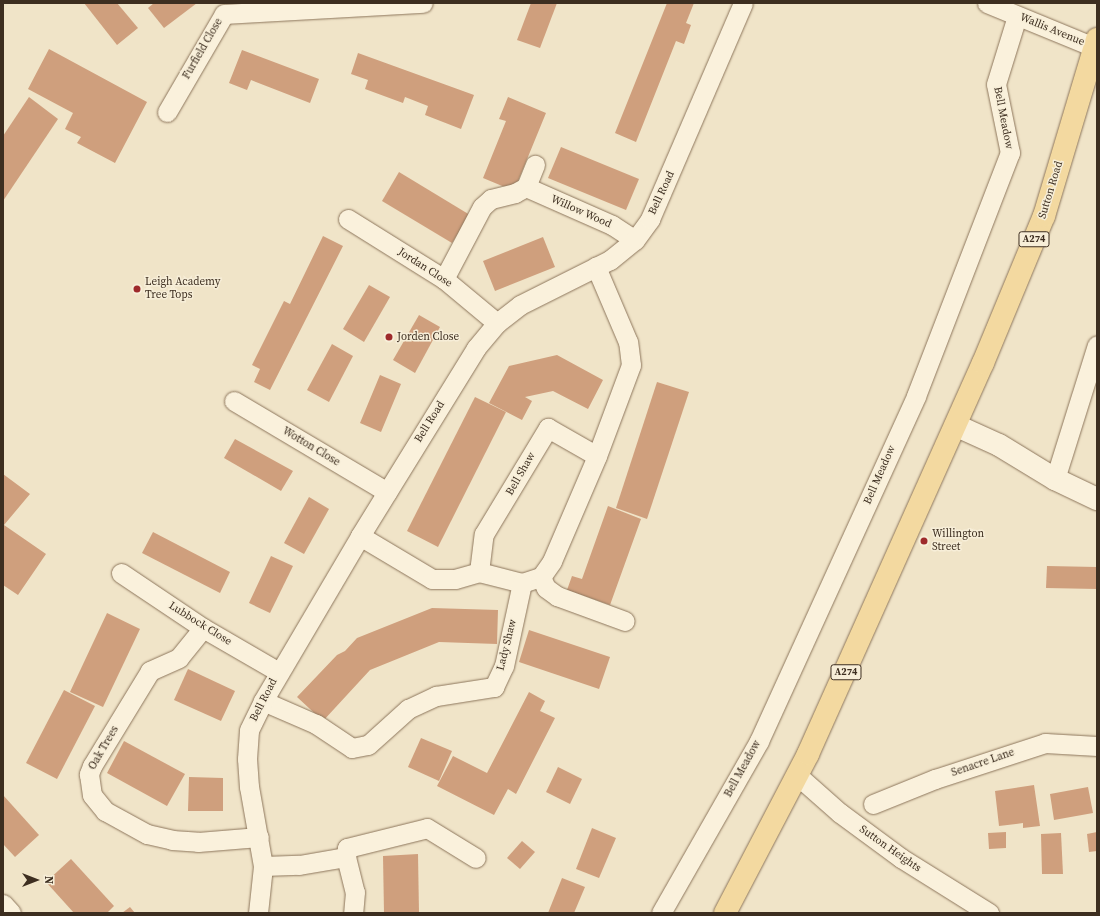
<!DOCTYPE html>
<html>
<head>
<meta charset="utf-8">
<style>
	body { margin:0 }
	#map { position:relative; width:1100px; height:916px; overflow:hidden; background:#f0e4c8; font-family:"Source Serif 4",serif }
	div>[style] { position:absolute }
	.building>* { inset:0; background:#cf9f7d }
	.roads { filter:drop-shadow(0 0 1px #8d765c) drop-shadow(0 0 1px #8d765c) }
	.minor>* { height:19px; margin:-9.5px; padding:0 9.5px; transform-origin:9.5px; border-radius:9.5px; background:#faf1dc }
	.tertiary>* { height:22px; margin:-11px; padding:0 11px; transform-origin:11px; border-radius:11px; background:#faf1dc }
	.primary>* { height:22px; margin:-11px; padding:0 11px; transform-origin:11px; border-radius:11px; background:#f3d9a0 }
	.dots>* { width:11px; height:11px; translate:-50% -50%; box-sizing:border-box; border:2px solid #f7eed8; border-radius:50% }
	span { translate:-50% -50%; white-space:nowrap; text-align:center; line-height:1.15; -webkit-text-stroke:3px #f7eed8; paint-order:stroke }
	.shield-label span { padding:1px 3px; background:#f7eed8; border:1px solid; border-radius:3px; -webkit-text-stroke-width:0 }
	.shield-label { font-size:10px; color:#3d2e20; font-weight:700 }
	.street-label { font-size:11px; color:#3d2e20 }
	.poi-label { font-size:11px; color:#3d2e20 }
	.left { translate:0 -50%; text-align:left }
	.frame { position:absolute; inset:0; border:4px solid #3d2e20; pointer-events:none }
	.north { position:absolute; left:16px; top:860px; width:40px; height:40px; -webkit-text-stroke:3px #f7eed8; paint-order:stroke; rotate:90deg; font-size:11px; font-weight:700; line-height:16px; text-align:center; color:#3d2e20 }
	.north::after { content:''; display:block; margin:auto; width:14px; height:18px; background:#3d2e20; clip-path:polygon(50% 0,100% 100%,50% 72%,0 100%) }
</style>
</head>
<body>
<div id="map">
	<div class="building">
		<i style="clip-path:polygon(84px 3px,117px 3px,138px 28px,117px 45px)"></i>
		<i style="clip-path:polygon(154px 3px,197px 3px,164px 28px,148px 8px)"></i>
		<i style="clip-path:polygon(531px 3px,557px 3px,540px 48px,517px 40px)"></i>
		<i style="clip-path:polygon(667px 3px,694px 3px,686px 23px,691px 25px,684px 44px,676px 41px,636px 142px,615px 133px)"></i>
		<i style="clip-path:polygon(49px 49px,147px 102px,115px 163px,77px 143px,81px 137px,65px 129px,73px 113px,28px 89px)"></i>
		<i style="clip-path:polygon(242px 50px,319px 79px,310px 103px,251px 80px,247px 90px,229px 83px)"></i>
		<i style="clip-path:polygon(358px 53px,474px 95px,461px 129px,425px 115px,428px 106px,405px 97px,403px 103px,365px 89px,368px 80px,351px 74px)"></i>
		<i style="clip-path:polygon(29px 97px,58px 119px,3px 201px,3px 136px)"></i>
		<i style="clip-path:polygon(508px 97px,546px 113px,514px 191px,483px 178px,506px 121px,499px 119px)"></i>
		<i style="clip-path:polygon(561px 147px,639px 179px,626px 210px,548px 178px)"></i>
		<i style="clip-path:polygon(399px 172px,470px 215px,452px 243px,382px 201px)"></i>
		<i style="clip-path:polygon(323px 236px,343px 246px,270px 390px,254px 382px,260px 369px,252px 365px,284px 301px,290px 304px)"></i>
		<i style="clip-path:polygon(543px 237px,555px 267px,495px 291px,483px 261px)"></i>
		<i style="clip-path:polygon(369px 285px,390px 297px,364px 342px,343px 329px)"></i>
		<i style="clip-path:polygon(419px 315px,440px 327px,415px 373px,393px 360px)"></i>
		<i style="clip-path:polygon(332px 344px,353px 356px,329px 402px,307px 390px)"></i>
		<i style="clip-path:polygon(557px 355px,603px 380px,588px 409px,553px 391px,525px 397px,532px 401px,522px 420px,489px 403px,509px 366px)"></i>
		<i style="clip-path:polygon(380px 375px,401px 384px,381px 432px,360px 423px)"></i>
		<i style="clip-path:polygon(657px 382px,689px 392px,647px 519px,616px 508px)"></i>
		<i style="clip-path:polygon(475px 397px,506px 412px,438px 547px,407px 531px)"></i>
		<i style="clip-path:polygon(235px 439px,293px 471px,281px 491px,224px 458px)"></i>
		<i style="clip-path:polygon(3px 474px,30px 494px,4px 525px,46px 554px,18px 595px,3px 585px)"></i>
		<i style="clip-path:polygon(309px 497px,329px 509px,304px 554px,284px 543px)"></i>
		<i style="clip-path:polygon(608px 506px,641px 519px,610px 605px,567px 590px,572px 576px,582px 579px)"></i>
		<i style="clip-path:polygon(153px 532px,230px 572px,220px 593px,142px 553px)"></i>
		<i style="clip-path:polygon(271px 556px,293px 566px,270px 613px,249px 603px)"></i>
		<i style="clip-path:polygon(1047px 566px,1097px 567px,1097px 589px,1046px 588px)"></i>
		<i style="clip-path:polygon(432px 608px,498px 610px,497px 644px,439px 642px,370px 670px,323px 721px,297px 697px,337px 655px,345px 651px,357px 638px)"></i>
		<i style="clip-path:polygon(107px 613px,140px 629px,103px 707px,70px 692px)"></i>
		<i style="clip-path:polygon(529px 630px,610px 657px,599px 689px,519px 662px)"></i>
		<i style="clip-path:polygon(188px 669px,235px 691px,221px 721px,174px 700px)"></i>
		<i style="clip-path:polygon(64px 690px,95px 706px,57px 779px,26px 763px)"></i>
		<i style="clip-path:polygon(529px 692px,545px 701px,540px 711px,555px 718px,516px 794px,508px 789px,494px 815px,437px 786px,453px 756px,487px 773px)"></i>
		<i style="clip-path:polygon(421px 738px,452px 751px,439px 781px,408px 767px)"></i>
		<i style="clip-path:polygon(124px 741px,185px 774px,167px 806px,107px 773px)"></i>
		<i style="clip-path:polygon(558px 767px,582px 779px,570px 804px,546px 792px)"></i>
		<i style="clip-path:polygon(189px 777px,223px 778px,223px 811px,188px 811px)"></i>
		<i style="clip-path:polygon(1034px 785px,1040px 826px,1023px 828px,1023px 823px,999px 826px,995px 791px)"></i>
		<i style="clip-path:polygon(1088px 787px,1093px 813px,1054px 820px,1050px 794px)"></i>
		<i style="clip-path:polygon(3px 795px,39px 835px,15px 857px,3px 844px)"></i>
		<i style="clip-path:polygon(592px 828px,616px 838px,599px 878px,576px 869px)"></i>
		<i style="clip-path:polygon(1006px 832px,1006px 848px,989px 849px,988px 833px)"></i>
		<i style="clip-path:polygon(1097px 832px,1097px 851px,1089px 852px,1087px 834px)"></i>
		<i style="clip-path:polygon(1061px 833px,1063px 874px,1042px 874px,1041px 834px)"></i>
		<i style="clip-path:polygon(522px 841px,535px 852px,520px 869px,507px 858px)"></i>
		<i style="clip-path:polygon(418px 854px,419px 913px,384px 913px,383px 856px)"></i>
		<i style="clip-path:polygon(71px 859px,114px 906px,107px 913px,74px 913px,46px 882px)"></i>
		<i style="clip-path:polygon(562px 878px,585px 887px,574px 913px,548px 913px)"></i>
		<i style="clip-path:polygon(130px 907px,135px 913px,122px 913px)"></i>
	</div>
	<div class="roads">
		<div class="minor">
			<i style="left:987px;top:3px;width:116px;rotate:22.4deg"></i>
			<i style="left:167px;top:112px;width:113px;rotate:-59.8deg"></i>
			<i style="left:224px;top:14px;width:199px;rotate:-3.2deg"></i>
			<i style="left:526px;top:187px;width:94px;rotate:23.8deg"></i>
			<i style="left:612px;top:225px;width:27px;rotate:33deg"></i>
			<i style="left:348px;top:219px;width:113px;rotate:32deg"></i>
			<i style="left:444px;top:279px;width:69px;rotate:39.7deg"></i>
			<i style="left:444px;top:279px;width:81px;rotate:-62.2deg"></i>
			<i style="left:482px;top:207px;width:12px;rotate:-42deg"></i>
			<i style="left:491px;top:199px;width:25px;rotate:-14deg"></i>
			<i style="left:515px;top:193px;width:13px;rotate:-29deg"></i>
			<i style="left:526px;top:187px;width:24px;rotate:-68deg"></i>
			<i style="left:234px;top:401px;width:178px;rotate:30.7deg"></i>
			<i style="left:1055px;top:479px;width:140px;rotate:-72.6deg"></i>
			<i style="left:360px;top:536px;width:84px;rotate:30.8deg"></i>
			<i style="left:432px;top:579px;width:23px"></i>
			<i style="left:455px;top:579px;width:25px;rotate:-16deg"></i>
			<i style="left:479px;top:572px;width:44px;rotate:14.3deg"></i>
			<i style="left:522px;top:583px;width:20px;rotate:-18deg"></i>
			<i style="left:541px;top:577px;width:19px;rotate:-55deg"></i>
			<i style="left:552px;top:561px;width:114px;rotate:-66.8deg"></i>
			<i style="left:597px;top:456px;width:97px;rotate:-69.5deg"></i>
			<i style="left:631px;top:365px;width:23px;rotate:-97deg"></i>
			<i style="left:628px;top:342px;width:82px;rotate:-113.1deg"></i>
			<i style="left:479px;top:572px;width:38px;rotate:-83deg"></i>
			<i style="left:484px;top:534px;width:124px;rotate:-58.9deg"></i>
			<i style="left:548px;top:428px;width:56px;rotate:29.7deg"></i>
			<i style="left:121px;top:573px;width:99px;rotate:33.9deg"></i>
			<i style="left:203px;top:628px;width:88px;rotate:30.1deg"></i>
			<i style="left:541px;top:577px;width:12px;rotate:66deg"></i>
			<i style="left:546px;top:588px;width:14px;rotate:36deg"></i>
			<i style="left:557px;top:596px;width:72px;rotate:20.2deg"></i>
			<i style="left:203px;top:628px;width:38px;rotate:129deg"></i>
			<i style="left:179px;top:658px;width:32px;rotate:156deg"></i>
			<i style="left:150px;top:671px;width:111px;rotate:121.4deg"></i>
			<i style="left:92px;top:766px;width:9px;rotate:111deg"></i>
			<i style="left:89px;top:774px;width:21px;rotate:82deg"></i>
			<i style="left:92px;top:795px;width:21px;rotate:51deg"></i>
			<i style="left:105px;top:811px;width:48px;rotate:28.7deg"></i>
			<i style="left:147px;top:834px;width:26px;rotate:13deg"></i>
			<i style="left:172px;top:840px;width:26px;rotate:4deg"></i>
			<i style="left:198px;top:842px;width:61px;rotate:-4.7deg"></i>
			<i style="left:263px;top:701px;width:58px;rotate:23.5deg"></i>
			<i style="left:316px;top:724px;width:43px;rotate:33.7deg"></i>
			<i style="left:352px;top:748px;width:16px;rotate:-11deg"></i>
			<i style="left:368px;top:745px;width:54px;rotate:-42deg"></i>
			<i style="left:408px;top:709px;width:31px;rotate:-25deg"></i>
			<i style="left:436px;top:696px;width:59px;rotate:-8.8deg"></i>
			<i style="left:494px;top:687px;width:23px;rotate:-65deg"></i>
			<i style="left:504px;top:666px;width:85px;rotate:-77.8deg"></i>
			<i style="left:798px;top:776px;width:56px;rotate:41.4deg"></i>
			<i style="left:840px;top:813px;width:76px;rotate:36.4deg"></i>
			<i style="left:901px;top:858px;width:104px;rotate:32deg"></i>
			<i style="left:873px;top:804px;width:67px;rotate:-22deg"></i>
			<i style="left:935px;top:779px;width:116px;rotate:-18.1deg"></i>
			<i style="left:1045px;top:743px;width:52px;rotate:3.3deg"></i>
			<i style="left:346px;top:857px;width:36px;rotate:76deg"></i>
			<i style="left:355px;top:892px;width:21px;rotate:95deg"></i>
			<i style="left:263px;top:866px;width:36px;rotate:-2deg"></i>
			<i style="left:299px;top:865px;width:48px;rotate:-9.7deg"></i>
			<i style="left:346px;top:857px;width:9px;rotate:-84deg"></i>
			<i style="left:347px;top:848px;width:82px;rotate:-14deg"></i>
			<i style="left:427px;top:828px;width:57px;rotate:31.5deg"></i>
			<i style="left:3px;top:904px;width:12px;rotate:48deg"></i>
			<i style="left:258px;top:913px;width:47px;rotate:-83.9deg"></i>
			<i style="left:263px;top:866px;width:80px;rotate:-100deg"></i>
			<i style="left:249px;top:787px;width:28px;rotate:-94deg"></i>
			<i style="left:247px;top:759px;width:29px;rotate:-86deg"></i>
			<i style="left:249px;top:730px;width:32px;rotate:-64deg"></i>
			<i style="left:263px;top:701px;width:191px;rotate:-59.5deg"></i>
			<i style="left:360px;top:536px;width:221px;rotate:-58.3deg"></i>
			<i style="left:476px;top:348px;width:33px;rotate:-50deg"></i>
			<i style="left:497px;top:323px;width:29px;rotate:-38deg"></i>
			<i style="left:520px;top:305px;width:101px;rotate:-26.6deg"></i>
			<i style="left:610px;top:260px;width:32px;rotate:-39deg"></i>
			<i style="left:635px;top:240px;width:26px;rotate:-54deg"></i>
			<i style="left:650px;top:219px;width:235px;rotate:-66.7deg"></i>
			<i style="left:661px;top:913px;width:198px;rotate:-60.3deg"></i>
			<i style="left:759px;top:741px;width:379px;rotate:-65.5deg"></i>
			<i style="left:916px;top:396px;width:261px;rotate:-68.9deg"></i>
			<i style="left:1010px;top:153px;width:70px;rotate:-101.5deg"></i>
			<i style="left:996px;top:84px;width:71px;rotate:-72.8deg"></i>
		</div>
		<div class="tertiary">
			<i style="left:957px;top:426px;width:46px;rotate:24.3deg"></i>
			<i style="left:999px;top:445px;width:66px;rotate:31.3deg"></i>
			<i style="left:1055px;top:479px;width:47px;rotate:25.5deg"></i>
		</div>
		<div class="primary">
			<i style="left:725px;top:913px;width:179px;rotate:-62.4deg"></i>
			<i style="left:808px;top:754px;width:428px;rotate:-65.9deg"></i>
			<i style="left:983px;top:363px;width:159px;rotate:-67.5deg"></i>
			<i style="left:1044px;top:216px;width:185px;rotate:-73.3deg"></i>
		</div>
	</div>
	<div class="dots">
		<i style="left:137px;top:289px;background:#9e2a2b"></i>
		<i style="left:389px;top:337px;background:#9e2a2b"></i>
		<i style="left:924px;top:541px;background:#9e2a2b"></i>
	</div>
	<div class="shield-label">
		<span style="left:1034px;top:239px">A274</span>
		<span style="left:846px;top:672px">A274</span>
	</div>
	<div class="street-label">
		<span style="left:1052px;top:30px;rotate:22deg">Wallis Avenue</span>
		<span style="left:203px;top:49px;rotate:-60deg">Furfield Close</span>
		<span style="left:1003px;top:118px;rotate:79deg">Bell Meadow</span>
		<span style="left:1051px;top:190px;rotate:-73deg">Sutton Road</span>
		<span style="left:662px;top:193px;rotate:-65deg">Bell Road</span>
		<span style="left:581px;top:212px;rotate:24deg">Willow Wood</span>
		<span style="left:425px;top:268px;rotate:33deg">Jordan Close</span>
		<span style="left:430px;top:422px;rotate:-58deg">Bell Road</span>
		<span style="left:311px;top:447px;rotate:31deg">Wotton Close</span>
		<span style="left:521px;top:474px;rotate:-60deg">Bell Shaw</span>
		<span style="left:880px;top:475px;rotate:-66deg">Bell Meadow</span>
		<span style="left:200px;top:624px;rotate:32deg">Lubbock Close</span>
		<span style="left:507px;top:645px;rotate:-76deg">Lady Shaw</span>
		<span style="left:264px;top:700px;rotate:-63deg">Bell Road</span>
		<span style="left:104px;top:748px;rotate:-60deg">Oak Trees</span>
		<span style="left:983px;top:763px;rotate:-19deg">Senacre Lane</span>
		<span style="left:743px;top:769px;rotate:-61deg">Bell Meadow</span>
		<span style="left:890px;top:849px;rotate:35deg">Sutton Heights</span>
	</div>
	<div class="poi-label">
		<span class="left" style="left:145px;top:289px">Leigh Academy<br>Tree Tops</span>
		<span class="left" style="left:397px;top:337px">Jorden Close</span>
		<span class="left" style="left:932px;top:541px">Willington<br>Street</span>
	</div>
	<div class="frame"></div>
	<div class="north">N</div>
</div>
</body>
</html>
